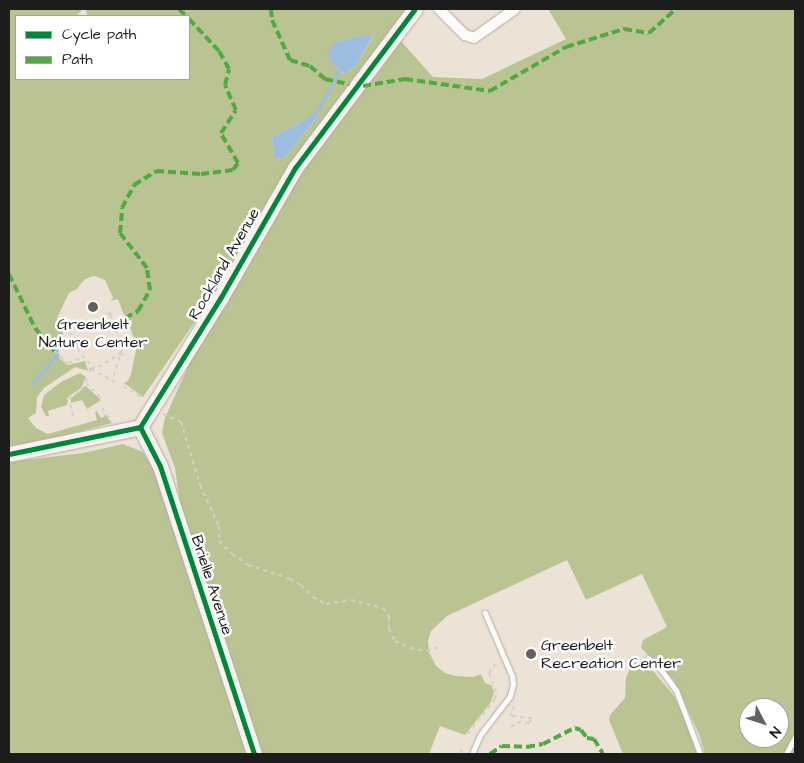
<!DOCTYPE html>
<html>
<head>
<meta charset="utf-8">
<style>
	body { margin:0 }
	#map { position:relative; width:804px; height:763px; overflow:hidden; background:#ece3d6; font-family:"Architects Daughter",sans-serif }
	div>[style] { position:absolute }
	.forest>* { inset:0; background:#bac493 }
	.water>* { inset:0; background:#9cbce0 }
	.stream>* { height:3px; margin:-1.5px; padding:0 1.5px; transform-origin:1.5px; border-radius:1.5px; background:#9cbce0 }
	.path>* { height:2px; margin-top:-1px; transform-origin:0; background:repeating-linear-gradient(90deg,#d2cfcc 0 4px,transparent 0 8px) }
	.roads { filter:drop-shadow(0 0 1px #b2aca4) drop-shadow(0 0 1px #b2aca4) }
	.lane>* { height:5px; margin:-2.5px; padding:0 2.5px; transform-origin:2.5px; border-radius:2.5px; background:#fcfbf9 }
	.street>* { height:10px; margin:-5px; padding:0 5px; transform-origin:5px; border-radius:5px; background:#fcfbf9 }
	.secondary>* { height:15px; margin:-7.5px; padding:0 7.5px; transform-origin:7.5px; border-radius:7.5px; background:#f6f2ee }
	.quiet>* { height:4px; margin-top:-2px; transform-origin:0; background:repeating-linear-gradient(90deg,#52a943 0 8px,transparent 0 12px) }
	.cycleway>* { height:5px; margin:-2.5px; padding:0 2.5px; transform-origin:2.5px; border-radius:2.5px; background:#00873e }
	.dots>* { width:14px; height:14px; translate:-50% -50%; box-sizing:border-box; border:2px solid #fff; border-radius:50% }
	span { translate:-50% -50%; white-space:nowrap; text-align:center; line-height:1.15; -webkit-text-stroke:5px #fff; paint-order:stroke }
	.street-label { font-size:16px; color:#1c1c1c }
	.poi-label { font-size:16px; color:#1c1c1c }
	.left { translate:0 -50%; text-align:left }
	.frame { position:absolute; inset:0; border:10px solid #1c1c1c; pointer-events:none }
	.legend { position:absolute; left:15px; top:15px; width:175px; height:65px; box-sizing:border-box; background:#fff; border:1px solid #a4a4a4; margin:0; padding:6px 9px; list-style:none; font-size:15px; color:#1c1c1c }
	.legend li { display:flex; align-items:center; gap:10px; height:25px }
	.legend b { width:25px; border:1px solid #a4a4a4 }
	.north { position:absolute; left:739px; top:698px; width:50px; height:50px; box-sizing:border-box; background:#fff; border:1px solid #a4a4a4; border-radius:50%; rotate:130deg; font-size:14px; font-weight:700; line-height:20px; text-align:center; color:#1c1c1c }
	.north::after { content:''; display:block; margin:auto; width:18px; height:22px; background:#65625d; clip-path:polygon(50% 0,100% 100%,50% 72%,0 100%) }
</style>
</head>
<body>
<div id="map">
	<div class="forest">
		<i style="clip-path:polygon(evenodd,9px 9px,83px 9px,76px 16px,16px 16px,16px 79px,189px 79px,189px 16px,87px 16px,86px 9px,406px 9px,287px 168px,214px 294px,143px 397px,124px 383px,128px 381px,131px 374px,136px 350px,132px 347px,131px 342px,134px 339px,130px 326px,125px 323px,130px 314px,124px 315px,118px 299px,110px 301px,113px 298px,105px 280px,95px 276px,90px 277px,84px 280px,77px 289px,69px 293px,57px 318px,62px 332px,57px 352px,60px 355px,59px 358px,68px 365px,85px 361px,88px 371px,75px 367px,44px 388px,37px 397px,36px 413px,28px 418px,36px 428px,48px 434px,97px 420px,95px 412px,97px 411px,101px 418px,105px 416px,103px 412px,112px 423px,66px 435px,9px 447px,9px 9px,365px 35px,373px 37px,355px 66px,343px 74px,336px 67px,336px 42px,365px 35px,9px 9px,318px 111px,318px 116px,283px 159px,274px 158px,272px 137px,300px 123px,318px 111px)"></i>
		<i style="clip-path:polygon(evenodd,548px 9px,795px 9px,795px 754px,705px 754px,699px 734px,674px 680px,641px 648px,643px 640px,667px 627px,642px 574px,586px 600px,567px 560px,447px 616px,431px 631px,428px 641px,429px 652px,436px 666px,445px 673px,455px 676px,473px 677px,481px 674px,485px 683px,491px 685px,494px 692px,491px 702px,465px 735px,440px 726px,429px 754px,261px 754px,181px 509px,175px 468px,162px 433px,165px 418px,198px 344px,316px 147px,400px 40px,433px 77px,482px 79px,566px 39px,548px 9px,749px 708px,779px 708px,779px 738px,749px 738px,749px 708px)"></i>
		<i style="clip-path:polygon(80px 373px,86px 377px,81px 388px,68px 397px,67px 405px,48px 411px,49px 416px,46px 416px,41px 407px,44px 395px,61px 382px)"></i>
		<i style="clip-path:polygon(86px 386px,101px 400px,87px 409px,82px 400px,71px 403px,71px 398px)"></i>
		<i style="clip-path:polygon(123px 444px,143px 452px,150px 463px,160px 484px,248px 754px,9px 754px,9px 462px,83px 453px)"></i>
		<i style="clip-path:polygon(636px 662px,640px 662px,654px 672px,674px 696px,685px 718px,697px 754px,623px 754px,609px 720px,610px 715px,625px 698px,626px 678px,630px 668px)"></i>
	</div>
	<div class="water">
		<i style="clip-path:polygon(365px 35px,373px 36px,355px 66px,344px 74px,336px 67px,327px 53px,336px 42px)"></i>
		<i style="clip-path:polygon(318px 110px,318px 116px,283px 159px,274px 158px,272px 137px,300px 123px)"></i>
	</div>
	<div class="stream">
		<i style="left:318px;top:110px;width:45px;rotate:-62.3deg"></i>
		<i style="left:33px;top:383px;width:34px;rotate:-50deg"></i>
		<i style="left:55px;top:357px;width:25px;rotate:-76deg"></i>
	</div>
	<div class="path">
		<i style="left:110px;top:314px;width:37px;rotate:71deg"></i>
		<i style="left:122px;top:349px;width:34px;rotate:107deg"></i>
		<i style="left:54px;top:351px;width:18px;rotate:41deg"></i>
		<i style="left:68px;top:363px;width:17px;rotate:-21deg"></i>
		<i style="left:91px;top:368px;width:7px;rotate:-8deg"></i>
		<i style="left:98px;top:367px;width:26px;rotate:-31deg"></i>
		<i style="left:120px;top:354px;width:5px;rotate:11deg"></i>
		<i style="left:91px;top:369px;width:27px;rotate:28deg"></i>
		<i style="left:90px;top:372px;width:8px;rotate:-90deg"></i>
		<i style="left:90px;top:364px;width:18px;rotate:-131deg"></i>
		<i style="left:78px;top:350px;width:21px;rotate:-113deg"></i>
		<i style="left:70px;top:331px;width:19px;rotate:-21deg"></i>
		<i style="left:88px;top:324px;width:6px;rotate:72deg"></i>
		<i style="left:90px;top:330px;width:14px;rotate:-17deg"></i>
		<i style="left:103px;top:326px;width:9px;rotate:-108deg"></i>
		<i style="left:100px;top:317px;width:15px;rotate:-20deg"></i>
		<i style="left:87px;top:378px;width:5px;rotate:101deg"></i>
		<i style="left:86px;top:383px;width:21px;rotate:45deg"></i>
		<i style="left:123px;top:386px;width:22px;rotate:32deg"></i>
		<i style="left:102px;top:408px;width:16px;rotate:52deg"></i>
		<i style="left:163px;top:414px;width:20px;rotate:24deg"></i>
		<i style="left:181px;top:422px;width:66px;rotate:73.2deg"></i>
		<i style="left:200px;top:485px;width:45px;rotate:65.1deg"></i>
		<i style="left:219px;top:526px;width:15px;rotate:90deg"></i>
		<i style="left:219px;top:541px;width:18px;rotate:45deg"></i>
		<i style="left:232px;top:554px;width:19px;rotate:35deg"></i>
		<i style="left:248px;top:565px;width:44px;rotate:18.4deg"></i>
		<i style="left:290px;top:579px;width:13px;rotate:29deg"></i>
		<i style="left:301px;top:585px;width:17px;rotate:45deg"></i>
		<i style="left:313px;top:597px;width:15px;rotate:28deg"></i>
		<i style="left:326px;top:604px;width:25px;rotate:-9deg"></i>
		<i style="left:351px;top:600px;width:33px;rotate:14deg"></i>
		<i style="left:383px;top:608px;width:11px;rotate:56deg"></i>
		<i style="left:389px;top:617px;width:12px;rotate:90deg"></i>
		<i style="left:389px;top:629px;width:13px;rotate:63deg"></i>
		<i style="left:395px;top:641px;width:17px;rotate:25deg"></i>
		<i style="left:410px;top:648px;width:17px;rotate:10deg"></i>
		<i style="left:427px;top:651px;width:16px;rotate:-18deg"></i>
		<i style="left:73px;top:416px;width:17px;rotate:-103deg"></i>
		<i style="left:69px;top:399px;width:16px;rotate:-38deg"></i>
		<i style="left:82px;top:389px;width:7px;rotate:-56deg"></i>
		<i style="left:511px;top:727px;width:8px;rotate:-40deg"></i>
		<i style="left:517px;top:722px;width:12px;rotate:5deg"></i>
		<i style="left:529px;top:723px;width:6px;rotate:-59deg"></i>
		<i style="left:532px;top:718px;width:22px;rotate:-175deg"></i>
		<i style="left:510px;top:716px;width:7px;rotate:-56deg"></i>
		<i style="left:514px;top:710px;width:5px;rotate:-101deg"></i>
		<i style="left:468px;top:734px;width:44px;rotate:-52.4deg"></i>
		<i style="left:495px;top:699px;width:7px;rotate:-82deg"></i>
		<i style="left:496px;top:692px;width:20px;rotate:-110deg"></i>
		<i style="left:489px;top:673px;width:11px;rotate:-56deg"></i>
		<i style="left:461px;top:754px;width:7px;rotate:-82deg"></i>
	</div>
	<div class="roads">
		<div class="lane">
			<i style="left:648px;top:658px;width:19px;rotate:43deg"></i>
			<i style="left:662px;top:671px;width:24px;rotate:54deg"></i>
			<i style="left:676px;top:690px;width:68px;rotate:69.4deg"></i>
			<i style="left:472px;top:754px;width:21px;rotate:-67deg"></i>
			<i style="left:480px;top:735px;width:49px;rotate:-52.4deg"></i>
			<i style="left:510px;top:696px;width:12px;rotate:-76deg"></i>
			<i style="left:513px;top:684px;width:8px;rotate:-97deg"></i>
			<i style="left:512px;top:676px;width:69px;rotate:-113.2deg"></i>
			<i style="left:786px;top:754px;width:19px;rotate:-62deg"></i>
		</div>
		<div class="street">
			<i style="left:439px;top:9px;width:37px;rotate:45deg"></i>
			<i style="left:465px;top:35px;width:9px;rotate:18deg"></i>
			<i style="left:474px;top:38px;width:50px;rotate:-35.3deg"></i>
		</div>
		<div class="secondary">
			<i style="left:140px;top:427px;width:44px;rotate:62.9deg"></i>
			<i style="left:160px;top:466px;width:303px;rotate:71.9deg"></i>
			<i style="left:9px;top:454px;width:134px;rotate:-11.6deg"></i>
			<i style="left:140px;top:427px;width:153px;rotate:-58.1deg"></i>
			<i style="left:221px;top:297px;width:149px;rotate:-60.2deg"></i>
			<i style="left:295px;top:168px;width:199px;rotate:-53deg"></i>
		</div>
	</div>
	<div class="quiet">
		<i style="left:179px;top:9px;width:10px;rotate:45deg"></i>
		<i style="left:271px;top:9px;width:11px;rotate:85deg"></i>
		<i style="left:272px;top:20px;width:44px;rotate:65.8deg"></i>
		<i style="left:290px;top:60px;width:21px;rotate:17deg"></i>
		<i style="left:310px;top:66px;width:20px;rotate:41deg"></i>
		<i style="left:325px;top:79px;width:25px;rotate:12deg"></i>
		<i style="left:363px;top:86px;width:43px;rotate:-9.5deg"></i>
		<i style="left:405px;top:79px;width:86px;rotate:8deg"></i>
		<i style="left:490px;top:91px;width:88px;rotate:-30.1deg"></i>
		<i style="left:566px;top:47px;width:61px;rotate:-17.2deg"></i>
		<i style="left:624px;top:29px;width:25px;rotate:9deg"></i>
		<i style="left:649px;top:33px;width:36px;rotate:-42deg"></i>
		<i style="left:9px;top:274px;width:60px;rotate:64.3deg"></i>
		<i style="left:35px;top:328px;width:30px;rotate:50deg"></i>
		<i style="left:125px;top:318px;width:15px;rotate:-28deg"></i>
		<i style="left:138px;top:311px;width:24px;rotate:-60deg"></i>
		<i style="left:150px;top:290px;width:22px;rotate:-98deg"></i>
		<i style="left:147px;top:268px;width:44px;rotate:-127.6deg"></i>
		<i style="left:120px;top:233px;width:25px;rotate:-85deg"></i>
		<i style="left:122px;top:208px;width:26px;rotate:-62deg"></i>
		<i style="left:134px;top:185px;width:26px;rotate:-32deg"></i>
		<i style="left:156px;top:171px;width:45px;rotate:3.8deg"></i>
		<i style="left:201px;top:174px;width:32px;rotate:-7deg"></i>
		<i style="left:233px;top:170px;width:9px;rotate:-54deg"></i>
		<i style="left:238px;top:163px;width:34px;rotate:-120deg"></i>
		<i style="left:221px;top:133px;width:27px;rotate:-57deg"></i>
		<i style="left:236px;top:110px;width:27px;rotate:-114deg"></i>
		<i style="left:225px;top:85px;width:16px;rotate:-76deg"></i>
		<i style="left:229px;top:69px;width:21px;rotate:-119deg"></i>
		<i style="left:219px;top:51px;width:44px;rotate:-133.2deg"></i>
		<i style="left:490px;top:754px;width:14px;rotate:-34deg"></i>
		<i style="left:502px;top:746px;width:25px;rotate:2deg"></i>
		<i style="left:527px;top:747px;width:16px;rotate:-11deg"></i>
		<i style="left:543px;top:744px;width:36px;rotate:-27deg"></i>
		<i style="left:575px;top:728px;width:6px;rotate:18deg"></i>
		<i style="left:581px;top:730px;width:10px;rotate:53deg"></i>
		<i style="left:587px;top:738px;width:7px;rotate:8deg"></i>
		<i style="left:594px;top:739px;width:17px;rotate:59deg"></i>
	</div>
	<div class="cycleway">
		<i style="left:140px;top:427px;width:44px;rotate:62.9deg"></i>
		<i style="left:160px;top:466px;width:303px;rotate:71.9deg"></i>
		<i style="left:9px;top:454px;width:134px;rotate:-11.6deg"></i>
		<i style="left:140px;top:427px;width:153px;rotate:-58.1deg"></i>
		<i style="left:221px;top:297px;width:149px;rotate:-60.2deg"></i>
		<i style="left:295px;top:168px;width:199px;rotate:-53deg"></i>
	</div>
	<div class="dots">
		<i style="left:93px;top:307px;background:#65625d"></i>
		<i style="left:531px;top:654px;background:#65625d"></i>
	</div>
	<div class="street-label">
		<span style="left:224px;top:264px;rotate:-60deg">Rockland Avenue</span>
		<span style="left:212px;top:585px;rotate:72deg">Brielle Avenue</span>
	</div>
	<div class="poi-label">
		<span style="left:93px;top:333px">Greenbelt<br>Nature Center</span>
		<span class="left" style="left:541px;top:654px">Greenbelt<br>Recreation Center</span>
	</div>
	<div class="frame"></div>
	<ul class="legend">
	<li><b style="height:6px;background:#00873e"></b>Cycle path</li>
	<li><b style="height:6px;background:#52a943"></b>Path</li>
	</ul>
	<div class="north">N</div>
</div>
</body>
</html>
